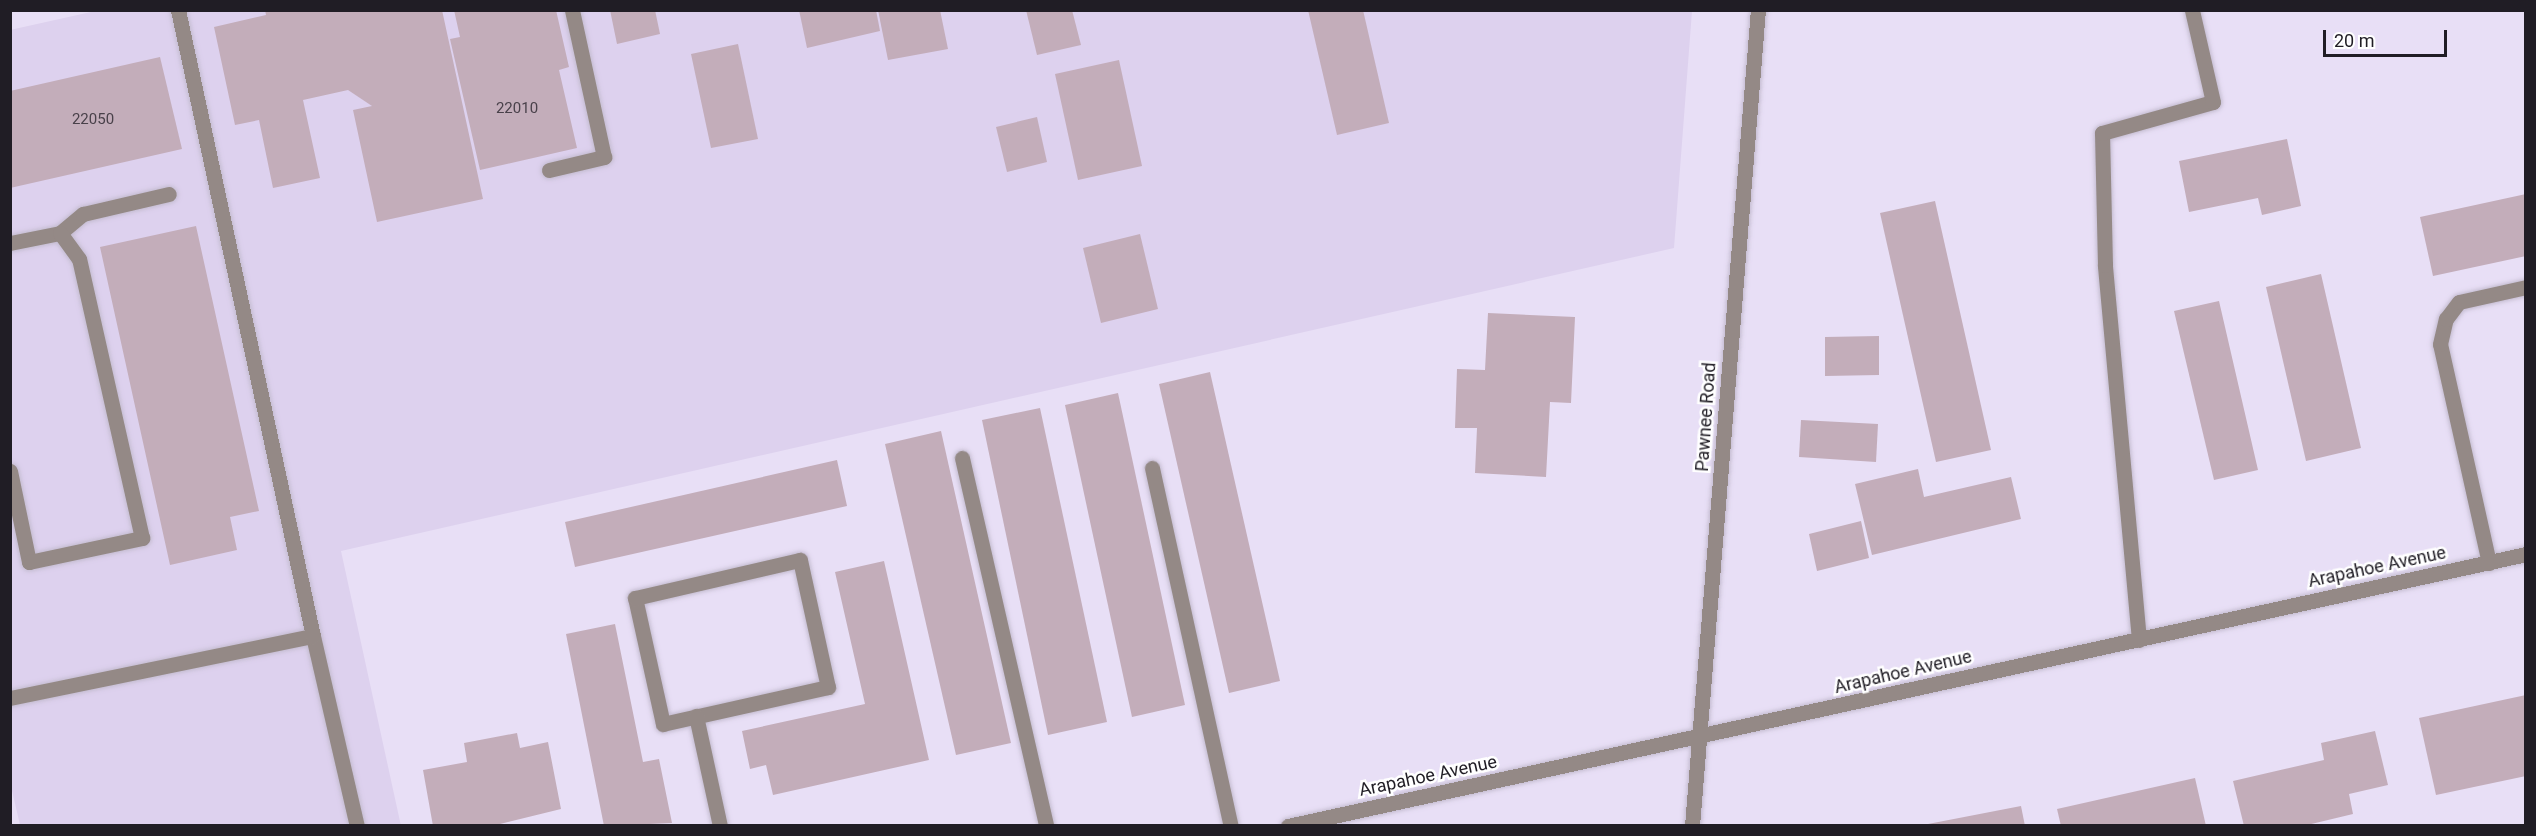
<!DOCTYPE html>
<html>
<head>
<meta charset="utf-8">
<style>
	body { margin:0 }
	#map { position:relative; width:2536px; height:836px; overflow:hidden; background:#e8dff6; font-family:Roboto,sans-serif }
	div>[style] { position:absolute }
	.built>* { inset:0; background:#ddd1ee }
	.building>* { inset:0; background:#c3adba }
	.roads { filter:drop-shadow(0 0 2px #c4bcd0) drop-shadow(0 0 2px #c4bcd0) }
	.service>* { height:15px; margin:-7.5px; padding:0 7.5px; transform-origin:7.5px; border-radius:7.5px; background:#948986 }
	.minor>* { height:15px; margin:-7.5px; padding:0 7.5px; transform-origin:7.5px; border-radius:7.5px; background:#948986 }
	.tertiary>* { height:15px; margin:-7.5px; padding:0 7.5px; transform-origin:7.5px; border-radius:7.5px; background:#948986 }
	span { translate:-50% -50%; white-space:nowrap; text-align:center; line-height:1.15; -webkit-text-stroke:5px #fff; paint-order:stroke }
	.number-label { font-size:15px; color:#49414a }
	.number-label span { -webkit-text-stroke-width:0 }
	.street-label { font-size:18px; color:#201d25 }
	.frame { position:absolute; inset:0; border:12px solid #201d25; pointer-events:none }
	.scale { position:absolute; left:2323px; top:30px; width:124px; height:27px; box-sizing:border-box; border:3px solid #201d25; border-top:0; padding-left:8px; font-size:18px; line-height:21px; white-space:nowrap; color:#201d25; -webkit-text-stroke:4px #fff; paint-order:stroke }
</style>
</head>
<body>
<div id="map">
	<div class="built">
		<i style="clip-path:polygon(100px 10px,1692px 11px,1674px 248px,341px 551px,401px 826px,20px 825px,10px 782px,10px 30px)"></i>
	</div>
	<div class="building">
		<i style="clip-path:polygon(265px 10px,442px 10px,483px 199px,377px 222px,353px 110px,372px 106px,348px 90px,303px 100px,320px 178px,273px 188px,259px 120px,235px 125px,214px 27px,266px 15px)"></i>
		<i style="clip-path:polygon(454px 10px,556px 10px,569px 67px,559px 70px,577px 148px,480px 170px,450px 39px,460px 37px)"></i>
		<i style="clip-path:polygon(610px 10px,655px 10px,660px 34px,617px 44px)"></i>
		<i style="clip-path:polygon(799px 10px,876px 10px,880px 31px,807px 48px)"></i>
		<i style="clip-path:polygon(878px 10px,940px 10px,948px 49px,888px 60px)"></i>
		<i style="clip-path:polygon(1026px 10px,1072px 10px,1081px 45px,1037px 55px)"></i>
		<i style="clip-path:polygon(1308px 10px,1363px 10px,1389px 123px,1337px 135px)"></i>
		<i style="clip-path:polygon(738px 44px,758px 139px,711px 148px,691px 54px)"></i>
		<i style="clip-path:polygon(160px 57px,182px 149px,10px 188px,10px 91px)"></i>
		<i style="clip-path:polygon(1119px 60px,1142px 166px,1078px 180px,1055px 74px)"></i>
		<i style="clip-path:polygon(1037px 117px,1047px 162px,1007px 172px,996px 127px)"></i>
		<i style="clip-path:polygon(2287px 139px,2301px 206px,2262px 215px,2258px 198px,2189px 212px,2179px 161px)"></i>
		<i style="clip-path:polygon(2526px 194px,2526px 256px,2433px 276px,2420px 217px)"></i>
		<i style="clip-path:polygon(1935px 201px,1991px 450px,1936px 462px,1880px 213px)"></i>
		<i style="clip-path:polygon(196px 226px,259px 511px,230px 517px,237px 550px,170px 565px,100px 247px)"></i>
		<i style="clip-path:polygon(1140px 234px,1158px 309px,1101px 323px,1083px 248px)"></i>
		<i style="clip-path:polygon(2321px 274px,2361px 448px,2306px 461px,2266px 287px)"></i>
		<i style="clip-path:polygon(2219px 301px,2258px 470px,2214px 480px,2174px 311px)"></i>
		<i style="clip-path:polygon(1488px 313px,1575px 317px,1571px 403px,1550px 402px,1546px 477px,1475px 473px,1477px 428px,1455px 428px,1457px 369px,1485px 370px)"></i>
		<i style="clip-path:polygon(1879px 336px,1879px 375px,1825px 376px,1825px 337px)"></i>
		<i style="clip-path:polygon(1210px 372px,1280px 681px,1229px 693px,1159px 384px)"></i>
		<i style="clip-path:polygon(1118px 393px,1185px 705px,1132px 717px,1065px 405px)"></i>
		<i style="clip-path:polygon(1040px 408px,1107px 722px,1048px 735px,982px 420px)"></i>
		<i style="clip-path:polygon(1801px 420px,1878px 424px,1876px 462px,1799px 457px)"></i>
		<i style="clip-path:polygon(941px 431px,1011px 743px,956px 755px,885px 444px)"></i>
		<i style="clip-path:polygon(837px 460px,847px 506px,575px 567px,565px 522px)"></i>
		<i style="clip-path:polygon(1918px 469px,1924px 497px,2011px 477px,2021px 519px,1872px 555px,1855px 484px)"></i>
		<i style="clip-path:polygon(1861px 521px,1869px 558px,1817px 571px,1809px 534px)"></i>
		<i style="clip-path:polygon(884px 561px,929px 760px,773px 795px,766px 765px,750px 769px,742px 731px,865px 704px,835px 572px)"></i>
		<i style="clip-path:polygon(615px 624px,643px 762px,659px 759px,672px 823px,604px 826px,566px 634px)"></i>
		<i style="clip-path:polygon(2526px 695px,2526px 776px,2436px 795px,2419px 718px)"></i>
		<i style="clip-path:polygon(2375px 731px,2388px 785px,2349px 794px,2353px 814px,2303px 826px,2244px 826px,2233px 781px,2324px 760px,2321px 743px)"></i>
		<i style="clip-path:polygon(517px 733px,520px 748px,548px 742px,561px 809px,492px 826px,433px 826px,423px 770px,467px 762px,464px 743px)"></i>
		<i style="clip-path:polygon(2195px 778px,2206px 826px,2061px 826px,2057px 809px)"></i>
		<i style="clip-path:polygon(2021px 806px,2025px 826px,1928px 826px,1928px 824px)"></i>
	</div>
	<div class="roads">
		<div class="service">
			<i style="left:549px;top:170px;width:57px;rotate:-13.3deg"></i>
			<i style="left:604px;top:157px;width:150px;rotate:-102.3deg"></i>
			<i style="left:10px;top:243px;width:51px;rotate:-11.3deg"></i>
			<i style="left:60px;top:233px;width:30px;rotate:-40deg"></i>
			<i style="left:83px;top:214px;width:88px;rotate:-13.1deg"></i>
			<i style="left:962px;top:458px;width:377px;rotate:77.1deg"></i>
			<i style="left:1152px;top:468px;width:367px;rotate:77.6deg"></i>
			<i style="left:10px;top:471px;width:93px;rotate:78.2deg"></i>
			<i style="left:29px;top:562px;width:116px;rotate:-12deg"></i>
			<i style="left:142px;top:538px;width:286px;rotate:-102.7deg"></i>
			<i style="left:79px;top:259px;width:32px;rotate:-126deg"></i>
			<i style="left:800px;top:560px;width:130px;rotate:77.6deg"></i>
			<i style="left:828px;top:687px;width:169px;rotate:167.4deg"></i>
			<i style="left:663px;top:724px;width:129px;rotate:-102.5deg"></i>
			<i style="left:635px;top:598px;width:169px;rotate:-13deg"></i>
			<i style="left:2489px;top:563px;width:224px;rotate:-102.6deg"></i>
			<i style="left:2440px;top:344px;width:26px;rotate:-77deg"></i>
			<i style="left:2446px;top:319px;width:21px;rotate:-53deg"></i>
			<i style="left:2459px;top:302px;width:69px;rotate:-12.6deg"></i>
			<i style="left:313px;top:636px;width:195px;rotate:77deg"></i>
			<i style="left:2139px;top:640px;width:377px;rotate:-95.2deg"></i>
			<i style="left:2105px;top:265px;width:132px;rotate:-91.3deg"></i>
			<i style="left:2102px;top:133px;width:115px;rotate:-15.6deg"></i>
			<i style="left:2213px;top:102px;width:94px;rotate:-102.9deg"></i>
			<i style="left:10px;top:698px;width:309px;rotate:-11.6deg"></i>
			<i style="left:313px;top:636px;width:640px;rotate:-102.17deg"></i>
			<i style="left:696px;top:716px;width:113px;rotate:77.7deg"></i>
		</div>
		<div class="minor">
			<i style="left:1288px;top:826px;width:1268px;rotate:-12.39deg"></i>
		</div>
		<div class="tertiary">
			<i style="left:1692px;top:826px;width:819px;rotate:-85.38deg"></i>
		</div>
	</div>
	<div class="number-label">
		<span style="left:517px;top:109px">22010</span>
		<span style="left:93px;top:120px">22050</span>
	</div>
	<div class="street-label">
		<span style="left:1706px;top:417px;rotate:-86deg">Pawnee Road</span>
		<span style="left:2377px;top:567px;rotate:-12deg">Arapahoe Avenue</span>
		<span style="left:1903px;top:672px;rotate:-13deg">Arapahoe Avenue</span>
		<span style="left:1428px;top:776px;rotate:-12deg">Arapahoe Avenue</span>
	</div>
	<div class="frame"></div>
	<div class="scale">20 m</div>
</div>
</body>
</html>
